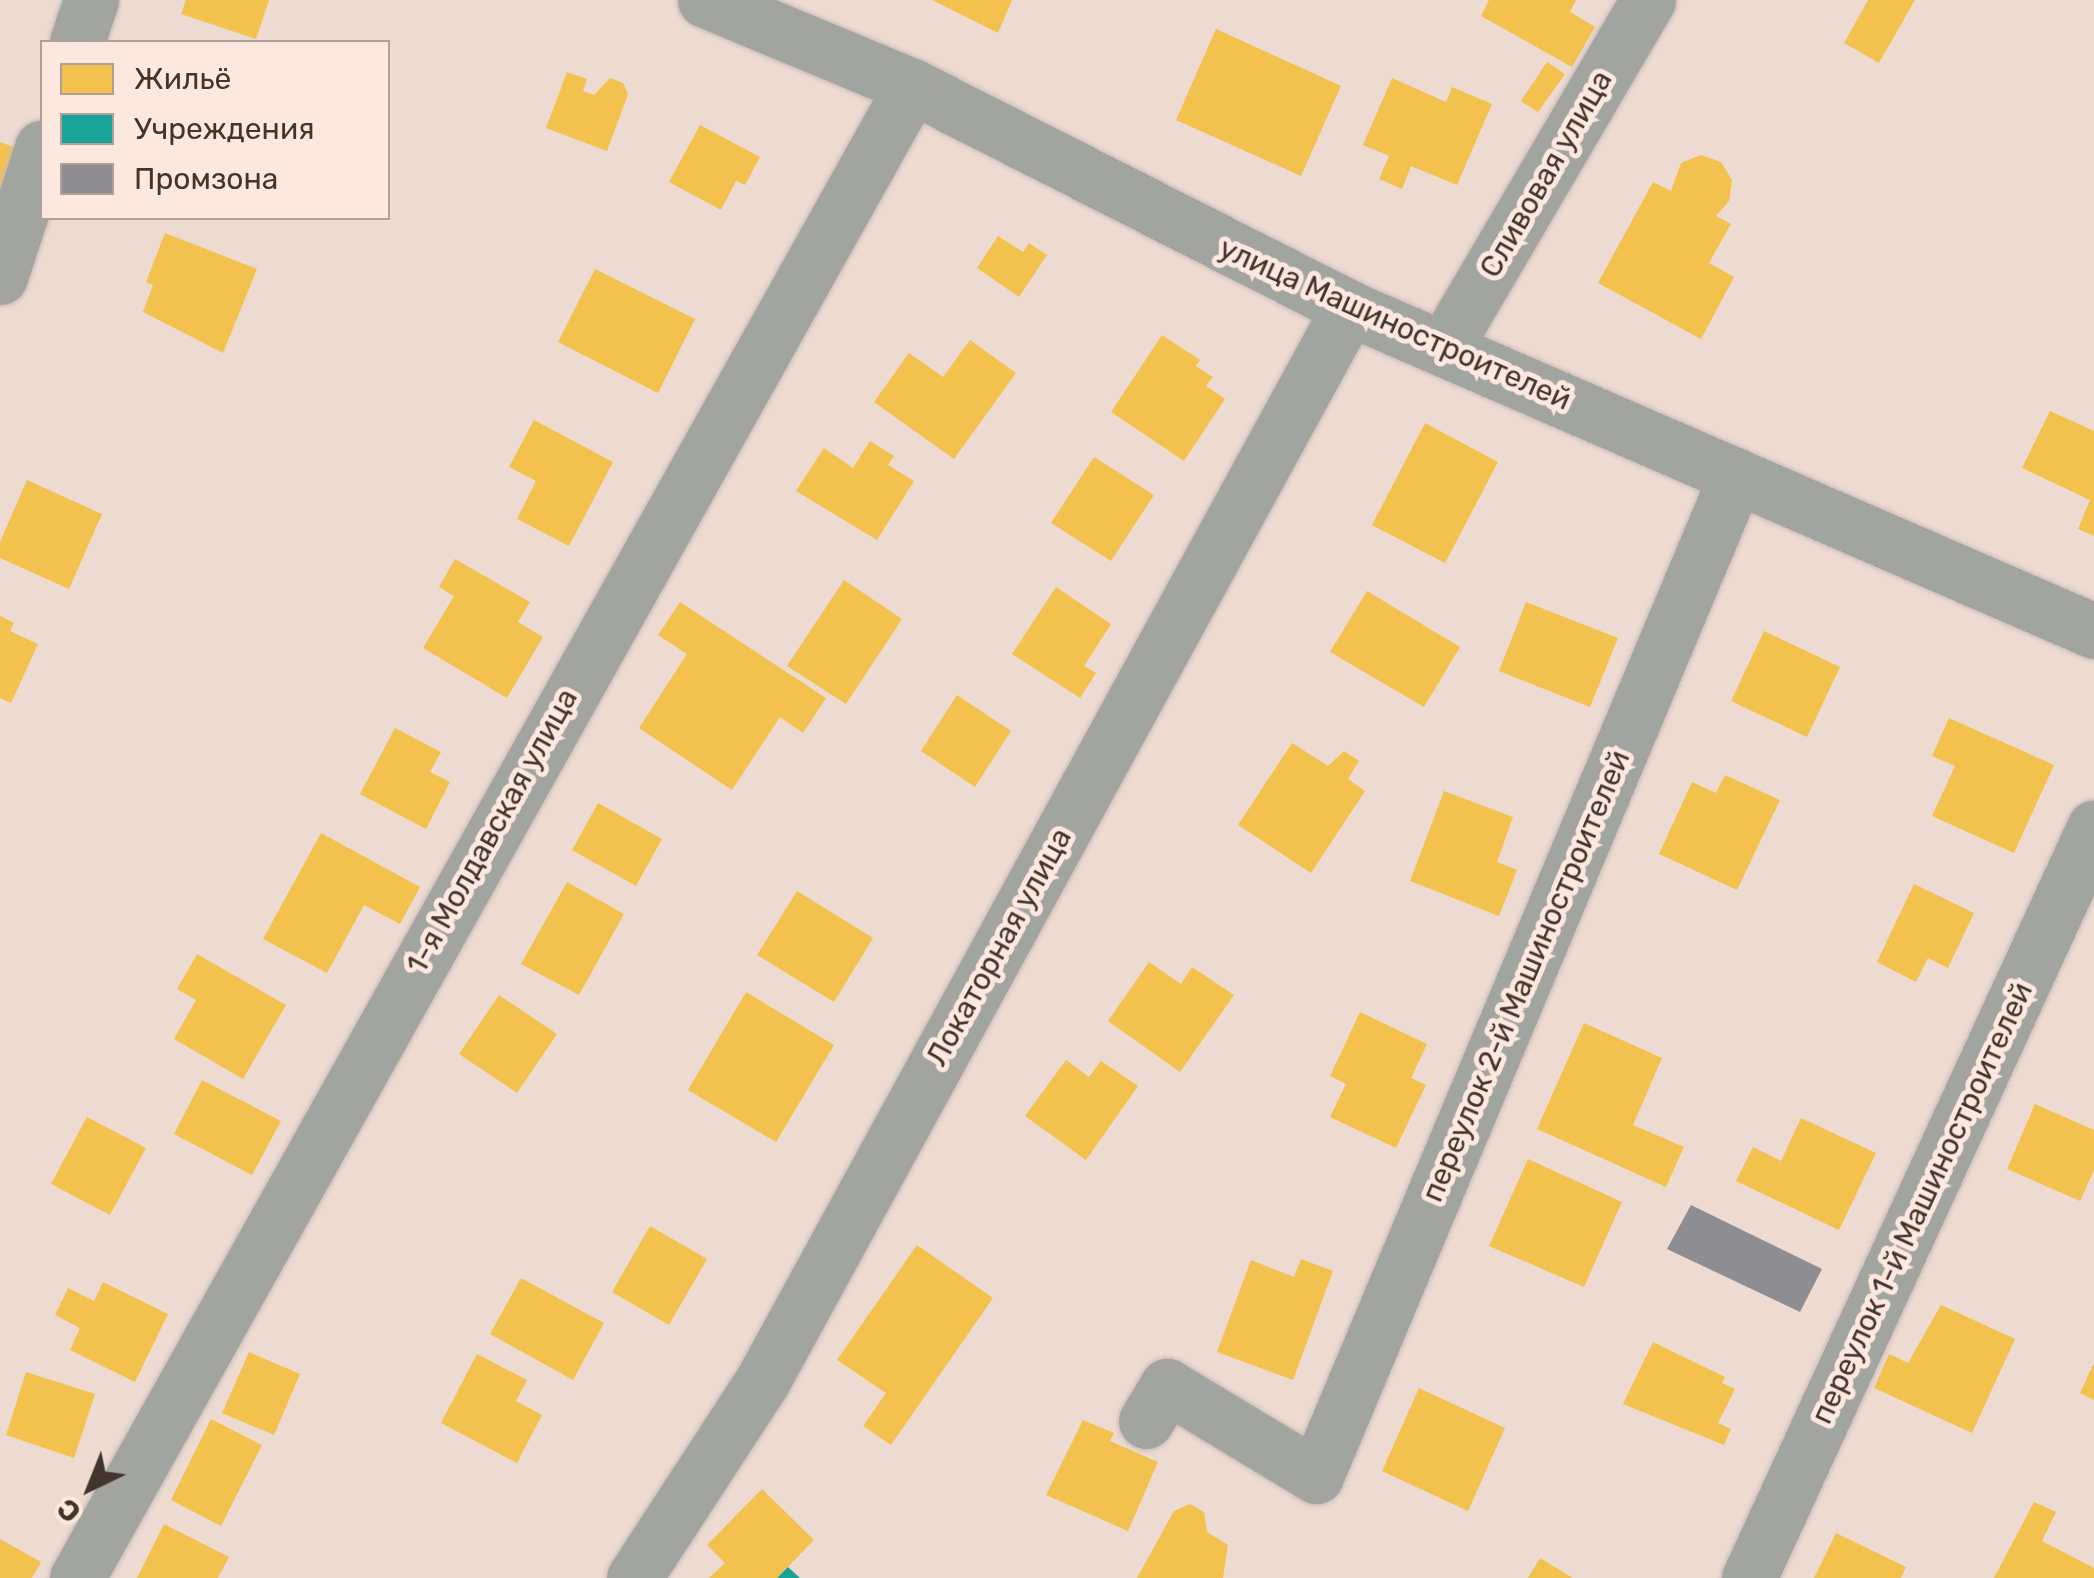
<!DOCTYPE html>
<html>
<head>
<meta charset="utf-8">
<style>
	body { margin:0 }
	#map { position:relative; width:2094px; height:1578px; overflow:hidden; background:#eddbd2; font-family:Rubik,sans-serif }
	div>[style] { position:absolute }
	.homes>* { inset:0; background:#f2c14e }
	.public>* { inset:0; background:#17a398 }
	.industry>* { inset:0; background:#8d8d92 }
	.roads { filter:drop-shadow(0 0 2px #c8bbb4) drop-shadow(0 0 2px #c8bbb4) }
	.minor>* { height:55px; margin:-27.5px; padding:0 27.5px; transform-origin:27.5px; border-radius:27.5px; background:#a2a49f }
	span { translate:-50% -50%; white-space:nowrap; text-align:center; line-height:1.15; -webkit-text-stroke:10px #fce8de; paint-order:stroke }
	.street-label { font-size:30px; color:#41352e }
	.legend { position:absolute; left:40px; top:40px; width:350px; height:180px; box-sizing:border-box; background:#fce8de; border:2px solid #b1a098; margin:0; padding:12px 18px; list-style:none; font-size:30px; color:#41352e }
	.legend li { display:flex; align-items:center; gap:20px; height:50px }
	.legend b { width:50px; border:2px solid #b1a098 }
	.north { position:absolute; left:40px; top:1438px; width:100px; height:100px; -webkit-text-stroke:8px #fce8de; paint-order:stroke; rotate:223deg; font-size:28px; font-weight:700; line-height:40px; text-align:center; color:#41352e }
	.north::after { content:''; display:block; margin:auto; width:35px; height:45px; background:#41352e; clip-path:polygon(50% 0,100% 100%,50% 72%,0 100%) }
</style>
</head>
<body>
<div id="map">
	<div class="homes">
		<i style="clip-path:polygon(186px 0,269px 0,256px 39px,181px 14px)"></i>
		<i style="clip-path:polygon(932px 0,1012px 0,998px 33px)"></i>
		<i style="clip-path:polygon(1489px 0,1576px 0,1570px 12px,1595px 27px,1572px 67px,1481px 16px)"></i>
		<i style="clip-path:polygon(1868px 0,1915px 0,1879px 63px,1844px 43px)"></i>
		<i style="clip-path:polygon(1216px 29px,1341px 86px,1301px 176px,1176px 120px)"></i>
		<i style="clip-path:polygon(1547px 62px,1565px 74px,1538px 112px,1521px 101px)"></i>
		<i style="clip-path:polygon(567px 72px,587px 79px,583px 91px,594px 95px,610px 78px,623px 83px,628px 94px,607px 151px,546px 128px)"></i>
		<i style="clip-path:polygon(1392px 78px,1446px 102px,1452px 87px,1492px 104px,1457px 185px,1411px 166px,1402px 189px,1379px 179px,1389px 156px,1363px 145px)"></i>
		<i style="clip-path:polygon(700px 125px,760px 157px,745px 185px,736px 181px,721px 210px,669px 182px)"></i>
		<i style="clip-path:polygon(0 142px,16px 148px,0 195px)"></i>
		<i style="clip-path:polygon(1701px 155px,1721px 162px,1732px 180px,1729px 201px,1716px 216px,1731px 224px,1709px 263px,1734px 277px,1701px 339px,1598px 283px,1653px 182px,1671px 191px,1681px 163px)"></i>
		<i style="clip-path:polygon(165px 233px,257px 269px,223px 353px,143px 312px,153px 285px,146px 282px)"></i>
		<i style="clip-path:polygon(998px 236px,1023px 252px,1029px 243px,1047px 255px,1019px 297px,977px 268px)"></i>
		<i style="clip-path:polygon(595px 269px,695px 319px,658px 393px,558px 342px)"></i>
		<i style="clip-path:polygon(1162px 335px,1200px 360px,1196px 366px,1213px 377px,1206px 386px,1225px 399px,1184px 461px,1111px 412px)"></i>
		<i style="clip-path:polygon(970px 340px,1016px 373px,954px 459px,874px 402px,909px 353px,943px 377px)"></i>
		<i style="clip-path:polygon(2050px 411px,2094px 431px,2094px 536px,2078px 529px,2090px 500px,2022px 468px)"></i>
		<i style="clip-path:polygon(534px 420px,613px 462px,569px 546px,517px 519px,536px 481px,509px 467px)"></i>
		<i style="clip-path:polygon(1425px 423px,1498px 462px,1445px 563px,1372px 525px)"></i>
		<i style="clip-path:polygon(870px 441px,894px 456px,888px 465px,914px 481px,877px 540px,796px 491px,824px 448px,853px 468px)"></i>
		<i style="clip-path:polygon(1094px 457px,1154px 495px,1111px 561px,1051px 523px)"></i>
		<i style="clip-path:polygon(27px 480px,102px 514px,69px 589px,0 558px,0 542px)"></i>
		<i style="clip-path:polygon(455px 559px,530px 602px,518px 622px,543px 637px,507px 698px,423px 648px,454px 596px,439px 587px)"></i>
		<i style="clip-path:polygon(844px 580px,902px 619px,846px 704px,787px 666px)"></i>
		<i style="clip-path:polygon(1056px 587px,1111px 624px,1084px 666px,1096px 673px,1080px 698px,1012px 654px)"></i>
		<i style="clip-path:polygon(1367px 591px,1460px 647px,1424px 707px,1330px 652px)"></i>
		<i style="clip-path:polygon(680px 602px,826px 698px,803px 733px,780px 717px,732px 790px,639px 728px,687px 654px,658px 635px)"></i>
		<i style="clip-path:polygon(1526px 602px,1618px 638px,1590px 707px,1499px 671px)"></i>
		<i style="clip-path:polygon(0 616px,14px 623px,10px 631px,38px 644px,11px 703px,0 698px)"></i>
		<i style="clip-path:polygon(1764px 631px,1840px 667px,1807px 737px,1731px 701px)"></i>
		<i style="clip-path:polygon(957px 695px,1011px 731px,975px 787px,921px 751px)"></i>
		<i style="clip-path:polygon(1949px 718px,2054px 765px,2014px 853px,1932px 816px,1955px 766px,1932px 756px)"></i>
		<i style="clip-path:polygon(395px 728px,441px 752px,430px 772px,450px 782px,426px 829px,360px 794px)"></i>
		<i style="clip-path:polygon(1292px 743px,1328px 766px,1344px 751px,1359px 761px,1348px 779px,1365px 791px,1311px 873px,1238px 825px)"></i>
		<i style="clip-path:polygon(1725px 775px,1780px 800px,1737px 890px,1659px 854px,1692px 782px,1716px 793px)"></i>
		<i style="clip-path:polygon(1444px 791px,1513px 817px,1497px 862px,1517px 870px,1499px 916px,1410px 881px)"></i>
		<i style="clip-path:polygon(598px 803px,662px 839px,636px 886px,572px 850px)"></i>
		<i style="clip-path:polygon(321px 833px,420px 887px,400px 924px,364px 905px,327px 973px,263px 939px)"></i>
		<i style="clip-path:polygon(567px 882px,624px 914px,579px 995px,521px 964px)"></i>
		<i style="clip-path:polygon(1914px 884px,1974px 913px,1948px 968px,1928px 958px,1916px 982px,1877px 962px)"></i>
		<i style="clip-path:polygon(797px 891px,873px 938px,834px 1002px,757px 955px)"></i>
		<i style="clip-path:polygon(197px 954px,286px 1005px,243px 1079px,174px 1039px,196px 1000px,177px 989px)"></i>
		<i style="clip-path:polygon(1149px 962px,1181px 984px,1192px 967px,1234px 995px,1180px 1072px,1108px 1021px)"></i>
		<i style="clip-path:polygon(746px 992px,834px 1045px,776px 1142px,688px 1090px)"></i>
		<i style="clip-path:polygon(499px 995px,557px 1034px,517px 1093px,459px 1054px)"></i>
		<i style="clip-path:polygon(1360px 1012px,1427px 1044px,1411px 1078px,1426px 1085px,1396px 1148px,1330px 1117px,1346px 1084px,1330px 1076px)"></i>
		<i style="clip-path:polygon(1584px 1023px,1662px 1058px,1633px 1125px,1684px 1147px,1666px 1187px,1537px 1129px)"></i>
		<i style="clip-path:polygon(1066px 1060px,1089px 1077px,1101px 1061px,1138px 1086px,1086px 1160px,1025px 1116px)"></i>
		<i style="clip-path:polygon(202px 1080px,281px 1121px,252px 1175px,174px 1134px)"></i>
		<i style="clip-path:polygon(2035px 1104px,2094px 1130px,2094px 1170px,2080px 1201px,2007px 1169px)"></i>
		<i style="clip-path:polygon(87px 1117px,146px 1148px,110px 1215px,51px 1184px)"></i>
		<i style="clip-path:polygon(1801px 1118px,1876px 1153px,1839px 1230px,1736px 1181px,1753px 1147px,1781px 1161px)"></i>
		<i style="clip-path:polygon(1528px 1159px,1622px 1202px,1584px 1287px,1489px 1246px)"></i>
		<i style="clip-path:polygon(650px 1226px,707px 1259px,669px 1325px,612px 1292px)"></i>
		<i style="clip-path:polygon(917px 1245px,993px 1298px,891px 1445px,863px 1426px,886px 1393px,837px 1360px)"></i>
		<i style="clip-path:polygon(1301px 1259px,1333px 1271px,1293px 1380px,1217px 1352px,1251px 1260px,1294px 1277px)"></i>
		<i style="clip-path:polygon(521px 1278px,604px 1323px,573px 1380px,490px 1334px)"></i>
		<i style="clip-path:polygon(103px 1282px,168px 1314px,135px 1382px,70px 1350px,80px 1328px,55px 1315px,68px 1288px,94px 1301px)"></i>
		<i style="clip-path:polygon(1941px 1305px,2015px 1339px,1972px 1433px,1874px 1388px,1889px 1354px,1908px 1363px)"></i>
		<i style="clip-path:polygon(1653px 1342px,1725px 1377px,1722px 1383px,1735px 1389px,1718px 1423px,1731px 1429px,1724px 1445px,1623px 1404px)"></i>
		<i style="clip-path:polygon(249px 1352px,300px 1374px,274px 1435px,222px 1413px)"></i>
		<i style="clip-path:polygon(477px 1354px,527px 1380px,516px 1401px,542px 1415px,517px 1463px,441px 1423px)"></i>
		<i style="clip-path:polygon(2094px 1363px,2094px 1400px,2080px 1393px)"></i>
		<i style="clip-path:polygon(26px 1372px,95px 1394px,74px 1458px,6px 1435px)"></i>
		<i style="clip-path:polygon(1419px 1388px,1505px 1428px,1468px 1511px,1382px 1471px)"></i>
		<i style="clip-path:polygon(211px 1419px,262px 1445px,221px 1526px,171px 1500px)"></i>
		<i style="clip-path:polygon(1083px 1420px,1114px 1433px,1110px 1441px,1158px 1462px,1128px 1531px,1046px 1495px)"></i>
		<i style="clip-path:polygon(762px 1489px,814px 1540px,777px 1578px,709px 1578px,725px 1563px,707px 1545px)"></i>
		<i style="clip-path:polygon(2034px 1502px,2056px 1512px,2042px 1541px,2094px 1568px,2094px 1578px,1994px 1578px)"></i>
		<i style="clip-path:polygon(1190px 1504px,1204px 1512px,1207px 1532px,1228px 1545px,1223px 1578px,1137px 1578px,1174px 1511px)"></i>
		<i style="clip-path:polygon(164px 1524px,229px 1557px,218px 1578px,137px 1578px)"></i>
		<i style="clip-path:polygon(1836px 1533px,1906px 1567px,1901px 1578px,1814px 1578px)"></i>
		<i style="clip-path:polygon(0 1539px,41px 1562px,32px 1578px,0 1578px)"></i>
		<i style="clip-path:polygon(1540px 1558px,1573px 1578px,1528px 1578px)"></i>
	</div>
	<div class="public">
		<i style="clip-path:polygon(788px 1567px,800px 1578px,777px 1578px)"></i>
	</div>
	<div class="industry">
		<i style="clip-path:polygon(1691px 1205px,1822px 1269px,1800px 1312px,1667px 1249px)"></i>
	</div>
	<div class="roads">
		<div class="minor">
			<i style="left:705px;top:0;width:224px;rotate:22.6deg"></i>
			<i style="left:912px;top:86px;width:490px;rotate:26.9deg"></i>
			<i style="left:1349px;top:308px;width:812px;rotate:23.44deg"></i>
			<i style="left:77px;top:42px;width:44px;rotate:-71.6deg"></i>
			<i style="left:0;top:277px;width:136px;rotate:-72deg"></i>
			<i style="left:1444px;top:348px;width:403px;rotate:-59.6deg"></i>
			<i style="left:1146px;top:1421px;width:41px;rotate:-59deg"></i>
			<i style="left:1167px;top:1386px;width:174px;rotate:31.1deg"></i>
			<i style="left:1316px;top:1476px;width:1085px;rotate:-67.22deg"></i>
			<i style="left:77px;top:1578px;width:1710px;rotate:-60.77deg"></i>
			<i style="left:634px;top:1578px;width:236px;rotate:-56.9deg"></i>
			<i style="left:763px;top:1380px;width:1222px;rotate:-61.34deg"></i>
			<i style="left:1749px;top:1578px;width:826px;rotate:-65.3deg"></i>
		</div>
	</div>
	<div class="street-label">
		<span style="left:1546px;top:174px;rotate:-60deg">Сливовая улица</span>
		<span style="left:1395px;top:324px;rotate:24deg">улица Машиностроителей</span>
		<span style="left:492px;top:831px;rotate:-61deg">1-я Молдавская улица</span>
		<span style="left:999px;top:947px;rotate:-61deg">Локаторная улица</span>
		<span style="left:1526px;top:976px;rotate:-67deg">переулок 2-й Машиностроителей</span>
		<span style="left:1922px;top:1203px;rotate:-65deg">переулок 1-й Машиностроителей</span>
	</div>
	<ul class="legend">
	<li><b style="height:28px;background:#f2c14e"></b>Жильё</li>
	<li><b style="height:28px;background:#17a398"></b>Учреждения</li>
	<li><b style="height:28px;background:#8d8d92"></b>Промзона</li>
	</ul>
	<div class="north">С</div>
</div>
</body>
</html>
